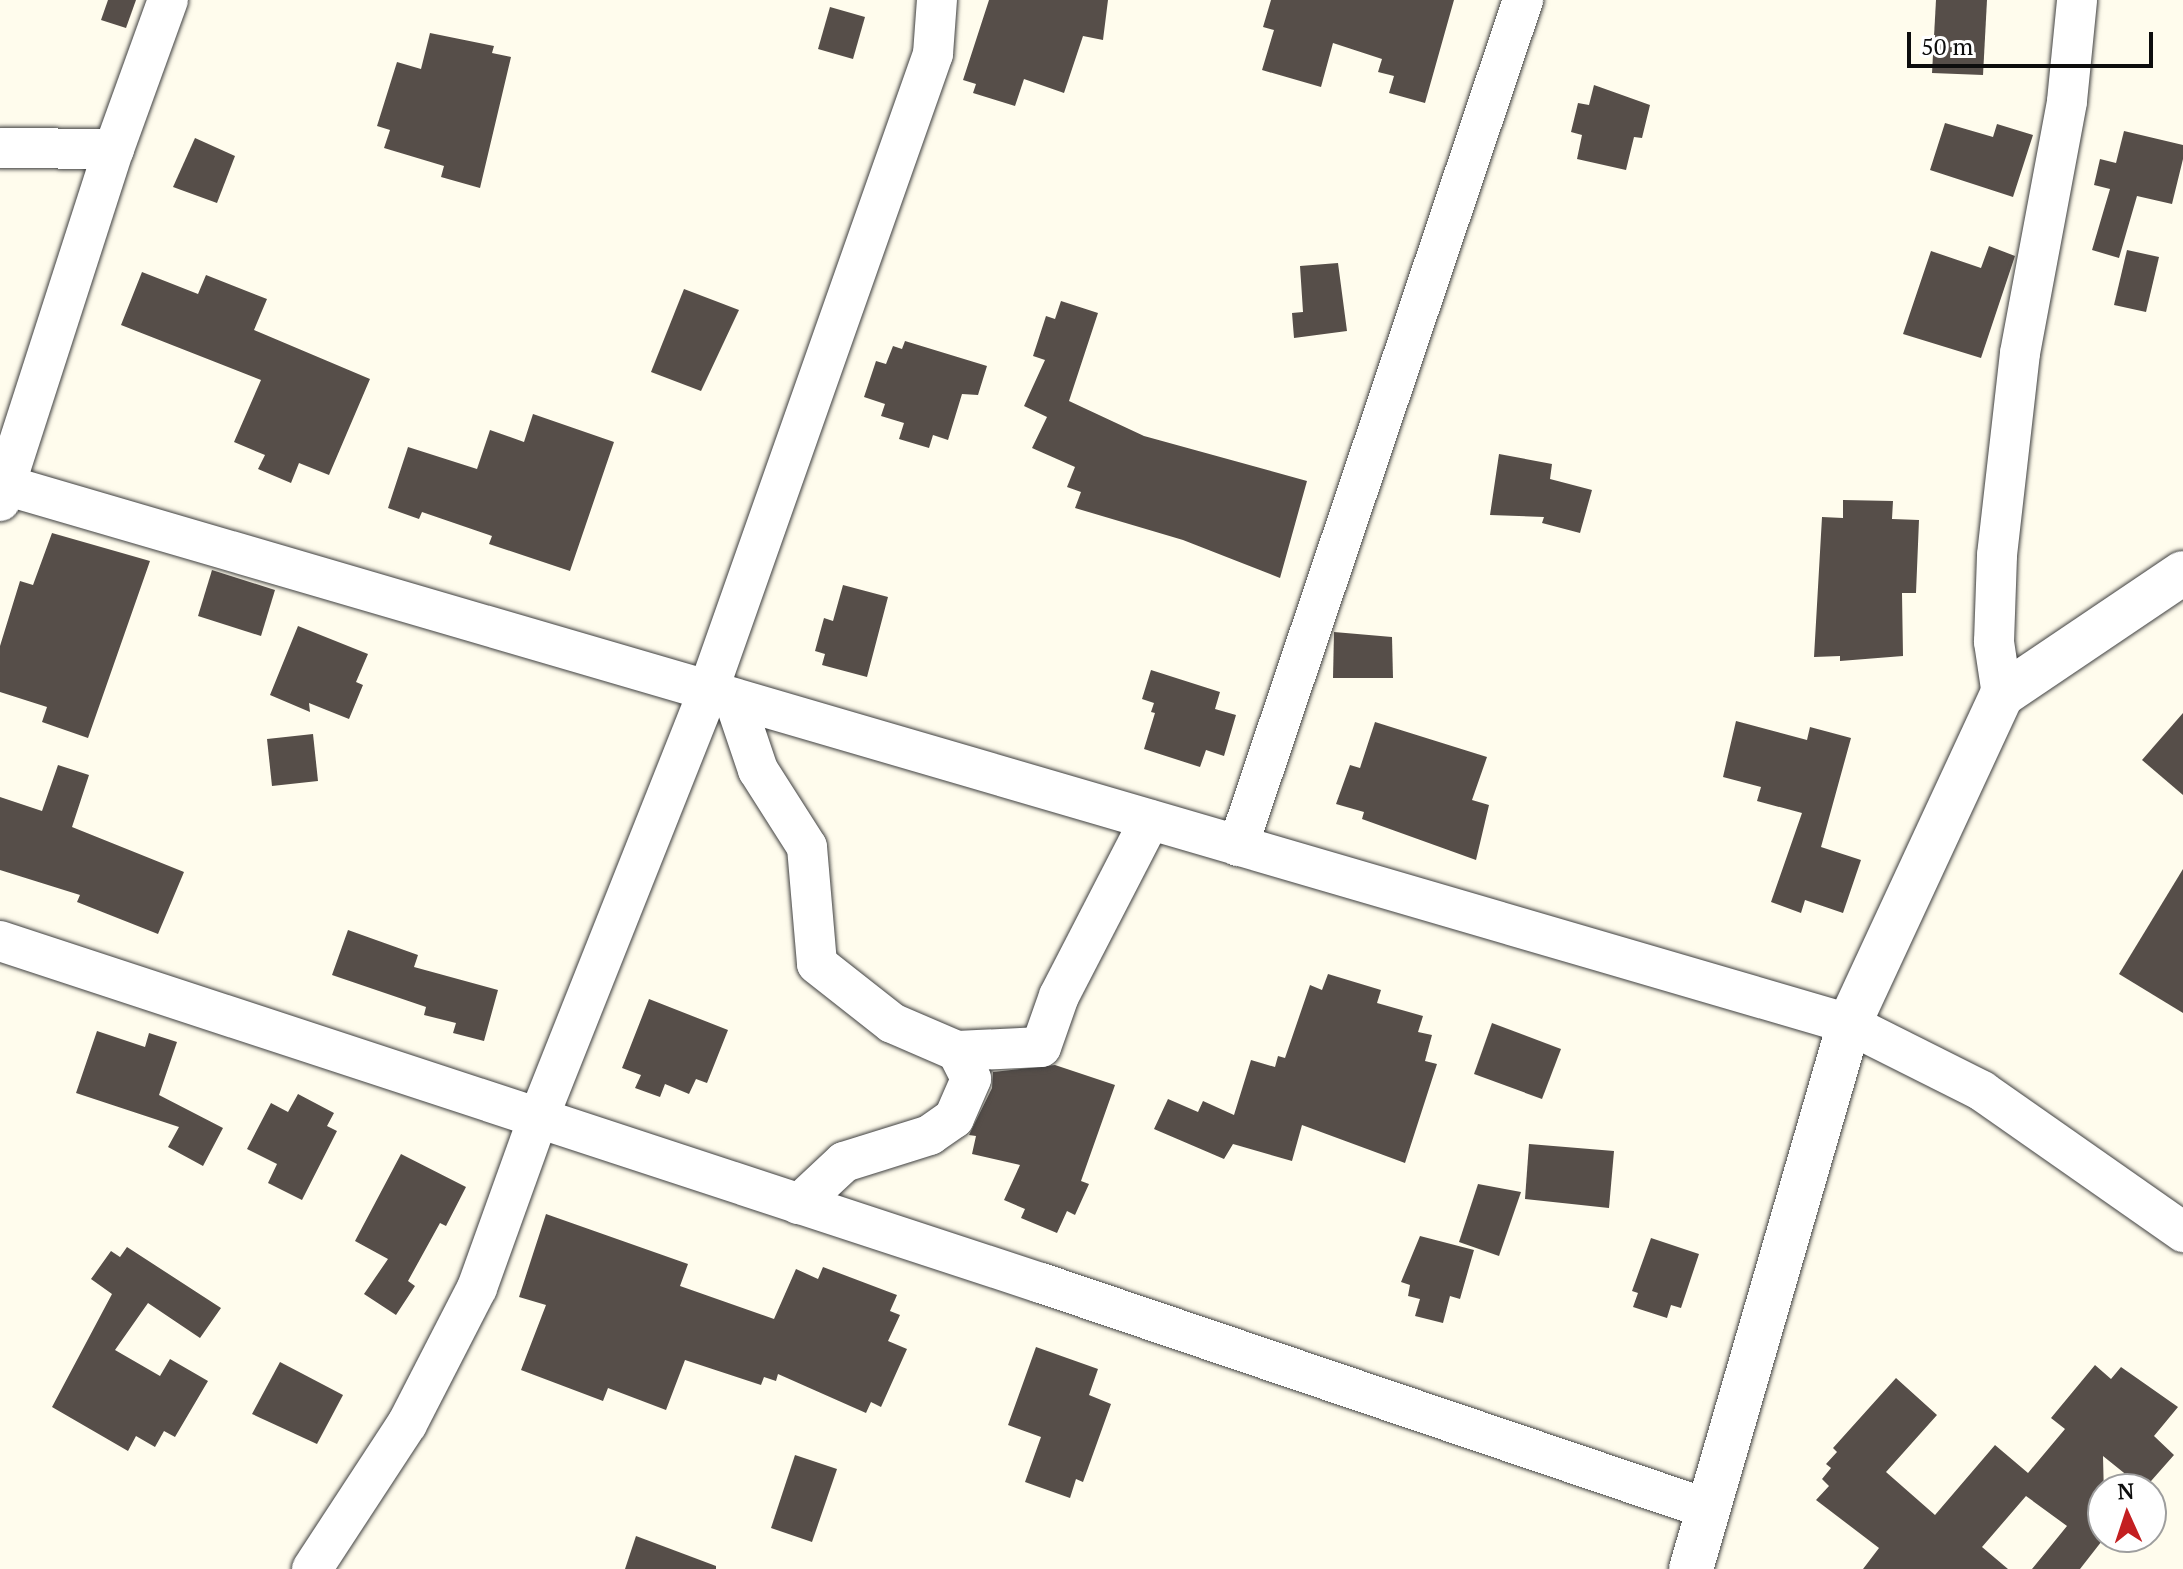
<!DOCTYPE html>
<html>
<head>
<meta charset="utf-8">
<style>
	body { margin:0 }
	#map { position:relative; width:2183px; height:1569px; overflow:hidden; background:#fffced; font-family:"PT Serif",serif }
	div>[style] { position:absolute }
	.building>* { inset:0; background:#564e49 }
	.roads { filter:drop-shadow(0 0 2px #404040) drop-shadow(0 0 2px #404040) }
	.minor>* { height:40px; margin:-20px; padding:0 20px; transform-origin:20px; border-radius:20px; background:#fff }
	.tertiary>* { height:44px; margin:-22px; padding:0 22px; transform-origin:22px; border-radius:22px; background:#fff }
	span { translate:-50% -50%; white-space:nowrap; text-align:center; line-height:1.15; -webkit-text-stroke:8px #fff; paint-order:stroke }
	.north { position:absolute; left:2087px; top:1473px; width:80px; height:80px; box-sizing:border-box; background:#fff; border:2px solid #9e9e9e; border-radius:50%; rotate:357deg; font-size:22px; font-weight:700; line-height:32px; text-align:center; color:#0d0d0d }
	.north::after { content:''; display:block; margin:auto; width:28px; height:36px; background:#c31f21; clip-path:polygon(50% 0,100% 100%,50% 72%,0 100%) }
	.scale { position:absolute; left:1907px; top:32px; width:246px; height:36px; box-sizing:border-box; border:4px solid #0d0d0d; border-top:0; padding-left:10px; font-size:24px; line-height:28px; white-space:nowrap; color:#0d0d0d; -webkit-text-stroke:6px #fff; paint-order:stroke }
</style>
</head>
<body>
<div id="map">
	<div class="building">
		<i style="clip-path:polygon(108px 0,136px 0,126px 28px,101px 20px)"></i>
		<i style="clip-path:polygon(989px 0,1108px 0,1103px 40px,1083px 36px,1064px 93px,1024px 79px,1015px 106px,973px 93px,976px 84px,963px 80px)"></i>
		<i style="clip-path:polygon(1271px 0,1454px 0,1425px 103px,1389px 93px,1394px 76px,1378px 72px,1382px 59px,1333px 43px,1321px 87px,1262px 70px,1274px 30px,1263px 27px)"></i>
		<i style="clip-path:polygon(1936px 0,1987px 0,1983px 75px,1932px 73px)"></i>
		<i style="clip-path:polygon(830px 7px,865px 17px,853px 59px,818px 49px)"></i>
		<i style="clip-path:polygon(430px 33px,494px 46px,492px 53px,511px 57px,480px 188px,441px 177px,444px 166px,384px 148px,390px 130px,377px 126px,397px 62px,421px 69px)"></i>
		<i style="clip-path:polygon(1594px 85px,1650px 105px,1642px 138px,1634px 137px,1626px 170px,1577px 159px,1582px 135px,1571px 132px,1578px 103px,1589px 105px)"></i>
		<i style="clip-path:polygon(1945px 123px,1993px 137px,1997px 124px,2033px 135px,2013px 197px,1930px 170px)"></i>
		<i style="clip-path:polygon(2124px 131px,2183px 145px,2183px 159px,2172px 204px,2137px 196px,2119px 258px,2092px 250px,2110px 189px,2094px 185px,2100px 159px,2116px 163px)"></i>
		<i style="clip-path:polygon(195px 138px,235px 156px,217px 203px,173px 187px)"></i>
		<i style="clip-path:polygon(1989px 246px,2015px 256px,1981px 358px,1903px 334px,1931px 251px,1981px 268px)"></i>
		<i style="clip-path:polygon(2127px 250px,2159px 257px,2146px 312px,2114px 305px)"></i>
		<i style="clip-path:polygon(1338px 263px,1347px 331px,1294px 338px,1292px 313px,1303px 312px,1300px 266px)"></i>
		<i style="clip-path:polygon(142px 272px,198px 294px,206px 275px,267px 299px,254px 330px,370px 379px,329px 475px,299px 463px,291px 483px,258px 469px,265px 455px,234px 442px,261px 380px,121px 325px)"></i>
		<i style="clip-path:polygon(684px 289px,739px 310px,701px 391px,651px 372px)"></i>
		<i style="clip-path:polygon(1061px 301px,1098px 313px,1069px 401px,1144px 436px,1307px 481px,1280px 578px,1183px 540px,1075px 508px,1081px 492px,1067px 487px,1075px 467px,1032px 448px,1047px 417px,1024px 406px,1045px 360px,1033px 356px,1046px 316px,1055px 319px)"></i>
		<i style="clip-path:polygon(905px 341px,987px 366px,978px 395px,962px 394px,948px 440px,933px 435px,929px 448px,899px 439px,904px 423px,881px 416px,885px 404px,864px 397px,876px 361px,886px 364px,893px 346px,902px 349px)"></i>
		<i style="clip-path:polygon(533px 414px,614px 442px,570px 571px,489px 544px,492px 536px,422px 512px,419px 519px,388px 508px,408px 447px,477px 469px,490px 430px,524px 442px)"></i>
		<i style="clip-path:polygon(1499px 454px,1552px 464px,1550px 479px,1592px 490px,1580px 533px,1542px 523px,1544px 517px,1490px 515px)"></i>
		<i style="clip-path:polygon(1843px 500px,1893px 501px,1892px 519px,1919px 520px,1916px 593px,1902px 593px,1903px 656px,1840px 661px,1840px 656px,1814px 657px,1822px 517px,1843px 518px)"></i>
		<i style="clip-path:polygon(52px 533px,150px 561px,88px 738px,42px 722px,47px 707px,0 692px,0 646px,20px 581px,33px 585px)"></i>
		<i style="clip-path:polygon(212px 570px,275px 590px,261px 636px,198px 616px)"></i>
		<i style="clip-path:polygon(843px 585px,888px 597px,867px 677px,822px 665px,825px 654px,815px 651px,824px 618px,833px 621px)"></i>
		<i style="clip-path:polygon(298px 626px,368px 654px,356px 682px,363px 685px,349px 719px,309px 703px,310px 712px,270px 695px)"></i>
		<i style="clip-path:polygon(1334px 632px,1392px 637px,1393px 678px,1333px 678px)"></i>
		<i style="clip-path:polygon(1151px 670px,1220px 692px,1215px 709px,1236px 715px,1224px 756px,1206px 750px,1200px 767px,1144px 749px,1155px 713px,1151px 712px,1154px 703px,1142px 699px)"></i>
		<i style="clip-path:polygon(2183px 713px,2183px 795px,2142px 760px)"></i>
		<i style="clip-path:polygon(1736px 721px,1807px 740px,1810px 727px,1851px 738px,1821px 847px,1861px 860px,1843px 913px,1805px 900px,1801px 913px,1771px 902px,1802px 813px,1757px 801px,1761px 787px,1723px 777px)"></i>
		<i style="clip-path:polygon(1375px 722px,1487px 757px,1472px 800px,1489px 805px,1476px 860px,1362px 819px,1364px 812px,1336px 804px,1350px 765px,1360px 768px)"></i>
		<i style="clip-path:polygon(313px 734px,318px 781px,272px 786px,267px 739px)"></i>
		<i style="clip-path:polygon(58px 765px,89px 775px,72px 827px,184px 872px,158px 934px,77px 902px,80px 895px,0 870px,0 797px,42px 811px)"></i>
		<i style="clip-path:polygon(2183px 869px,2183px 1013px,2119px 974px)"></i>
		<i style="clip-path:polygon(348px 930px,418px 955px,414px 967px,498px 990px,484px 1041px,453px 1033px,456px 1023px,424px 1015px,426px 1007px,332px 975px)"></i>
		<i style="clip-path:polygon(1328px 974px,1381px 990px,1377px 1003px,1423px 1016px,1418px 1032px,1432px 1035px,1425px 1061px,1437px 1064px,1405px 1163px,1302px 1125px,1292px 1161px,1233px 1144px,1224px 1159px,1154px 1129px,1168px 1099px,1198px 1112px,1203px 1101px,1234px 1115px,1251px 1060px,1275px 1067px,1278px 1056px,1285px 1058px,1310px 985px,1322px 990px)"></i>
		<i style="clip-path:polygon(649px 999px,728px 1030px,707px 1083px,696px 1079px,689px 1094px,665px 1084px,660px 1097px,635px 1088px,641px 1075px,622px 1068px)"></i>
		<i style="clip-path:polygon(1492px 1023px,1561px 1049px,1542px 1099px,1474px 1074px)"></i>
		<i style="clip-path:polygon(97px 1031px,145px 1047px,149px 1033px,177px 1042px,159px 1095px,223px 1128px,203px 1166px,168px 1147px,179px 1127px,76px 1093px)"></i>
		<i style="clip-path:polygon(1055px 1065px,1115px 1085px,1081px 1181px,1089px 1184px,1075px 1215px,1067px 1211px,1057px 1233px,1021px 1218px,1025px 1209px,1004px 1200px,1020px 1165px,972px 1154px,976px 1136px,969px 1135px,992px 1088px,993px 1072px)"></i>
		<i style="clip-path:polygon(298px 1094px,334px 1113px,327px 1126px,337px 1131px,302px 1200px,268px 1183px,277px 1164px,247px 1149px,271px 1103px,288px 1112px)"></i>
		<i style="clip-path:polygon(1529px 1144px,1614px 1151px,1609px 1208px,1525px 1199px)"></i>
		<i style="clip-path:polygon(401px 1154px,466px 1187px,446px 1226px,440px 1223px,408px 1281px,415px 1286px,396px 1315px,364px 1294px,388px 1259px,355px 1241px)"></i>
		<i style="clip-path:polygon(1478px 1184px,1521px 1192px,1499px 1256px,1459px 1242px)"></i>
		<i style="clip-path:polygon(546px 1214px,688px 1264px,680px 1286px,774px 1319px,796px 1269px,818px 1279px,823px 1267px,897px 1295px,890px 1311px,900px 1315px,888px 1341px,907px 1349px,881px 1407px,871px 1402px,866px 1413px,778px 1374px,776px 1381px,764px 1377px,761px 1385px,685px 1360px,666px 1410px,608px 1388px,603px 1401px,521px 1370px,546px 1305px,519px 1297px)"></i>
		<i style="clip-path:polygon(1420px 1236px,1474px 1250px,1460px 1299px,1450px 1296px,1443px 1323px,1415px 1316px,1420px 1299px,1408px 1296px,1410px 1285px,1401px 1282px)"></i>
		<i style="clip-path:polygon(1651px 1238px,1699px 1254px,1681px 1308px,1671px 1305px,1667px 1318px,1633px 1307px,1638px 1293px,1632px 1291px)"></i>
		<i style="clip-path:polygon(127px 1247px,221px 1308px,200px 1338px,148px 1303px,115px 1350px,160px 1376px,170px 1359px,208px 1381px,175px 1437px,164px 1431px,155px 1447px,136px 1436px,128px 1451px,52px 1407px,112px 1294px,91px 1279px,111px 1251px,120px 1257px)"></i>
		<i style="clip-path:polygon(1036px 1347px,1098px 1369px,1089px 1395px,1111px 1404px,1083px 1482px,1076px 1479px,1070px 1498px,1025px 1482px,1041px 1437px,1008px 1425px)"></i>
		<i style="clip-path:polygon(280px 1362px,343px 1395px,317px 1444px,252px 1414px)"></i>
		<i style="clip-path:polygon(2095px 1365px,2111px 1379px,2121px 1367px,2178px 1407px,2154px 1436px,2174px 1455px,2144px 1489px,2103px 1456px,2105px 1537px,2080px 1569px,2032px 1569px,2067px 1526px,2026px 1496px,1982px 1547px,2008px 1569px,1863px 1569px,1879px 1548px,1816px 1500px,1829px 1486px,1822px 1479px,1831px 1468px,1826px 1464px,1837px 1452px,1833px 1448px,1896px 1378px,1937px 1415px,1886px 1472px,1935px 1515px,1995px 1445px,2028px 1473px,2065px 1429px,2051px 1418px)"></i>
		<i style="clip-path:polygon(795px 1455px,837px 1469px,812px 1542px,771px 1528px)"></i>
		<i style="clip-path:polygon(636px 1536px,716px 1566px,716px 1569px,625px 1569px)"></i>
	</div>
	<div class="roads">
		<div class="minor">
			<i style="left:0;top:148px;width:114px;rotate:0.5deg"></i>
			<i style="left:5px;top:485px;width:1921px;rotate:16.29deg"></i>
			<i style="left:1849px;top:1024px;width:149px;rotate:26.7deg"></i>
			<i style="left:1982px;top:1091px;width:246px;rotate:35deg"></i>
			<i style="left:0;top:501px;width:370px;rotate:-72.1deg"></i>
			<i style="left:114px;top:149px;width:158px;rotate:-70.1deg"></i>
			<i style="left:2002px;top:695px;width:54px;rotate:-98.6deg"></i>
			<i style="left:1994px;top:642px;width:87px;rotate:-88deg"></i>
			<i style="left:1997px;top:555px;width:203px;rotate:-83.5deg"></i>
			<i style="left:2020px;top:353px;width:256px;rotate:-79.4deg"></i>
			<i style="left:2067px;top:101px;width:101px;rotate:-84.3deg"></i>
			<i style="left:734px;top:699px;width:75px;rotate:71.3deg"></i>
			<i style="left:758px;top:770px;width:91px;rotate:57.5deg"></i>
			<i style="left:807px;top:847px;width:117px;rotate:85.1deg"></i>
			<i style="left:817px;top:964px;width:95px;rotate:38.2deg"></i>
			<i style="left:892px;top:1023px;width:71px;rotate:23.3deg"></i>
			<i style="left:957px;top:1051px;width:31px;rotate:63deg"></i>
			<i style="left:971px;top:1079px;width:43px;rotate:113.6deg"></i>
			<i style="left:954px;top:1118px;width:29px;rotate:145deg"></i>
			<i style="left:930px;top:1135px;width:90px;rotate:162.6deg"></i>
			<i style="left:844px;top:1162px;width:62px;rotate:137deg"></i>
			<i style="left:1238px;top:846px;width:893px;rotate:-71.38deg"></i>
			<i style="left:0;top:941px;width:1096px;rotate:18.19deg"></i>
			<i style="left:1041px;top:1283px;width:704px;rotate:18.72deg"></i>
			<i style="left:957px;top:1051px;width:84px;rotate:-2.7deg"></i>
			<i style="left:1041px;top:1047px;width:54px;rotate:-70.6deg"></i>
			<i style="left:1059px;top:996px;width:198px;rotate:-62.7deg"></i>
			<i style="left:312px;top:1569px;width:173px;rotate:-56.8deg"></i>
			<i style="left:407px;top:1424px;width:153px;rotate:-62.8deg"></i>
			<i style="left:477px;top:1288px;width:180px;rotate:-70.2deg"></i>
			<i style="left:538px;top:1119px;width:461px;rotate:-68.3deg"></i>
			<i style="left:708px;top:691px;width:676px;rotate:-70.55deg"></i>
			<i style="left:933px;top:54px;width:54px;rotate:-85.8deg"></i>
		</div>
		<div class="tertiary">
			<i style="left:1691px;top:1569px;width:567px;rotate:-73.83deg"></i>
			<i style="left:1849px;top:1024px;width:363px;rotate:-65.1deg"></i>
			<i style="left:2002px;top:695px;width:218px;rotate:-34deg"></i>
		</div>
	</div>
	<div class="north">N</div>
	<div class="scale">50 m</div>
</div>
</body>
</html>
